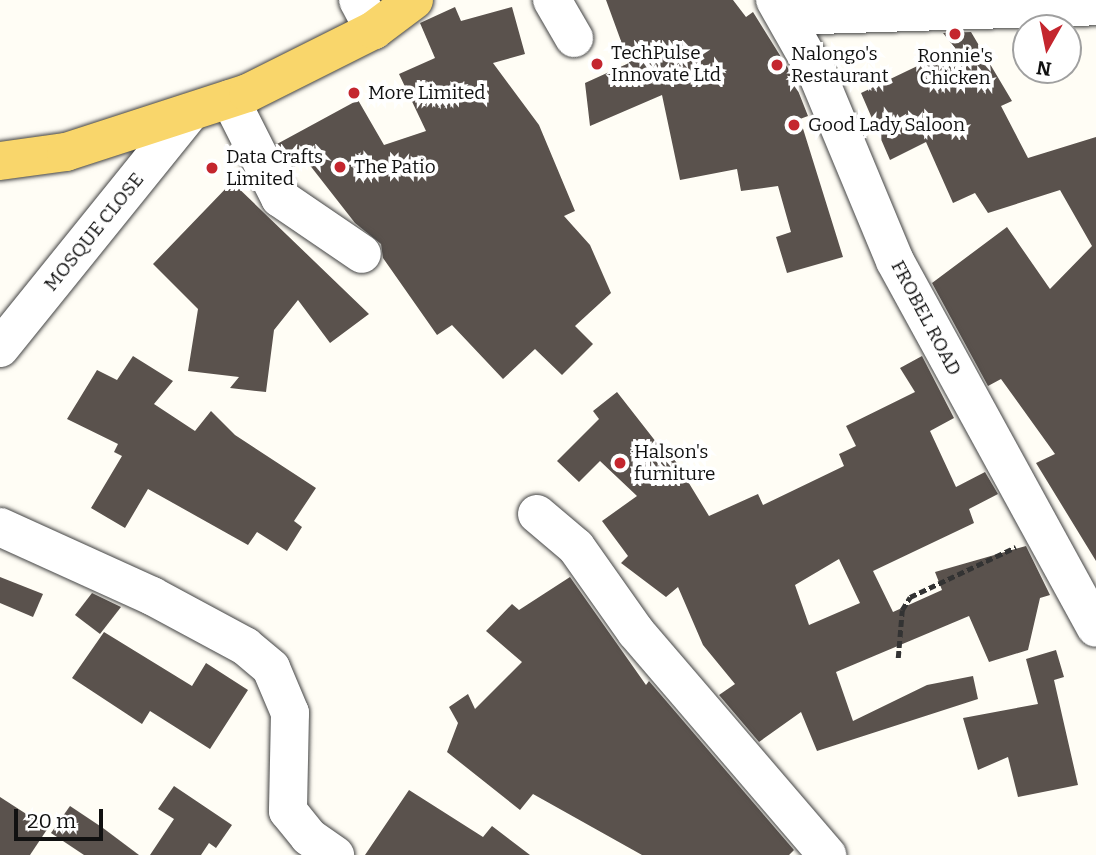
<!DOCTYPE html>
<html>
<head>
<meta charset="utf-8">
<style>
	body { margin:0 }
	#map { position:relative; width:1096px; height:855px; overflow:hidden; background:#fffdf5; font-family:Bitter,serif }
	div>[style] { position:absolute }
	.building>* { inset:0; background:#5a524d }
	.path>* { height:4.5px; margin-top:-2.25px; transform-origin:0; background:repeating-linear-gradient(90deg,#333 0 7px,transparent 0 10.5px) }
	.roads { filter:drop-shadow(0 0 2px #444) drop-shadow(0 0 2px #444) }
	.minor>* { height:38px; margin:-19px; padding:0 19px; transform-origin:19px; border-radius:19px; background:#fff }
	.major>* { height:38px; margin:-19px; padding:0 19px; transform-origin:19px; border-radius:19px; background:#f9d66b }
	.dots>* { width:19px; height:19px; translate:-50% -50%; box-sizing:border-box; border:4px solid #fff; border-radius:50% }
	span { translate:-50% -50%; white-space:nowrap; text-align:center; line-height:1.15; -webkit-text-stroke:7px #fff; paint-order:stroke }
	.poi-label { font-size:19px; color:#111 }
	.left { translate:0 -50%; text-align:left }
	.street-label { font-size:19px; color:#111 }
	.north { position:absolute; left:1012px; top:14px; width:70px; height:70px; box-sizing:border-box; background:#fff; border:2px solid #a0a0a0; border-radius:50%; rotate:189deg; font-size:19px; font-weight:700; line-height:28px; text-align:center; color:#111 }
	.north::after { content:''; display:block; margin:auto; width:24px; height:32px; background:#c4262e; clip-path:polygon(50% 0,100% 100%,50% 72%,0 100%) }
	.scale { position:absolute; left:14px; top:809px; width:89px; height:32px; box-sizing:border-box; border:4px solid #111; border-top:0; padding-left:9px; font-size:21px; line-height:24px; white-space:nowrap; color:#111; -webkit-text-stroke:5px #fff; paint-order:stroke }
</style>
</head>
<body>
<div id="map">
	<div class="building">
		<i style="clip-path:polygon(606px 0,733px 0,746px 17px,753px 12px,791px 73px,808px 116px,800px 119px,843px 257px,787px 273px,776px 237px,791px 232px,778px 186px,741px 191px,737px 169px,680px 180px,662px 95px,590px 126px,585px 83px,629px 63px)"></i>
		<i style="clip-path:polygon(455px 7px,461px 21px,512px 7px,525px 54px,493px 63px,539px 125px,575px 211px,564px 216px,590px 245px,611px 293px,575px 326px,593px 344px,562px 375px,535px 349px,503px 379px,452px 325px,437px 335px,383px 258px,381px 244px,355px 223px,305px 159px,290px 170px,277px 144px,358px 100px,384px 145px,426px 131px,399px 74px,435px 58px,420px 23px)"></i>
		<i style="clip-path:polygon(971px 32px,1012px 101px,1001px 106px,1028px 158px,1096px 137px,1096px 561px,1036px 463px,1055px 454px,1001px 379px,988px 386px,932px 283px,1007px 227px,1050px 289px,1092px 246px,1060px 190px,988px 213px,975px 193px,953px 203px,926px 142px,890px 160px,861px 93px,955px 48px,943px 33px)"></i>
		<i style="clip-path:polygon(232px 182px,369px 314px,330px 343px,298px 300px,274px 330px,266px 392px,230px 388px,239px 377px,188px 371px,198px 309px,153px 264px)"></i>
		<i style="clip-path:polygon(133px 356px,173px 381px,154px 404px,195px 431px,211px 411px,235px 435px,316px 488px,294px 521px,302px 527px,287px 551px,257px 532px,248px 545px,148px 489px,125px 528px,91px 508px,122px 456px,114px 452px,118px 444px,67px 419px,97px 370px,117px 380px)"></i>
		<i style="clip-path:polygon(evenodd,922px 356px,954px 418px,930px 431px,956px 487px,985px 472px,998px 494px,969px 509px,974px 523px,873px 571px,893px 612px,942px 590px,935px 572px,1026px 546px,1050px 595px,1040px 598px,1028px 650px,989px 662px,969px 616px,836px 672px,853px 721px,927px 685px,973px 676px,978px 699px,817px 751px,801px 712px,759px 742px,719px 695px,735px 684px,703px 645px,678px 587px,666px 597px,621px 563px,628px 556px,602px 521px,637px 496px,600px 461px,579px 482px,557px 461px,599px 419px,593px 411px,617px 392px,660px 447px,665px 444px,709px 516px,758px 494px,763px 505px,844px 466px,839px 454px,856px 446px,846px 426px,915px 392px,900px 368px,922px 356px,839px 559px,860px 603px,809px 625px,795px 585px,839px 559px)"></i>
		<i style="clip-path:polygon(0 577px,43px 594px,33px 617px,0 603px)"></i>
		<i style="clip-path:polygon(570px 577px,646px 685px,649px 681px,794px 850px,789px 855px,642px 855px,533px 794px,520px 810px,447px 752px,458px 723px,449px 707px,468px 694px,475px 709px,522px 662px,486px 631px,512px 604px,519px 610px)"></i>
		<i style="clip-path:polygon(92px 593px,121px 607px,100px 634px,75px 615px)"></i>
		<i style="clip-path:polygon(104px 632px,192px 686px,206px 663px,248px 690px,210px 749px,150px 711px,142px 724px,72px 678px)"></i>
		<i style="clip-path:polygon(1056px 650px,1064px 677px,1054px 680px,1078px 785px,1018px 797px,1008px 757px,978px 770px,963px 718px,1038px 704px,1026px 659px)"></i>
		<i style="clip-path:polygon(174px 786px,232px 825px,216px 848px,209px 843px,201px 855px,150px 855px,174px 819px,158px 809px)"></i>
		<i style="clip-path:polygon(409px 790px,483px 837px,492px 826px,530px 855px,365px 855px)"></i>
		<i style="clip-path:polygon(0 797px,48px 828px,30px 855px,0 855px)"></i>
		<i style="clip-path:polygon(70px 806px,103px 828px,139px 855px,84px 855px,51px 833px)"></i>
	</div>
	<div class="path">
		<i style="left:898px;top:658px;width:48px;rotate:-85.2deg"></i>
		<i style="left:902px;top:610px;width:15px;rotate:-58deg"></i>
		<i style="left:910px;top:597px;width:117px;rotate:-25.3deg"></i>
	</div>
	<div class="roads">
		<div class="minor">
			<i style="left:358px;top:0;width:34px;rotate:62deg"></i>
			<i style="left:552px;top:0;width:44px;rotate:59.9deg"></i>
			<i style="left:775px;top:0;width:87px;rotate:60.5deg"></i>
			<i style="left:818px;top:76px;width:200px;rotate:67.4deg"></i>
			<i style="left:895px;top:261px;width:418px;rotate:61.3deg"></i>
			<i style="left:786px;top:16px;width:310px;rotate:-1.8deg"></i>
			<i style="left:230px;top:99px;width:111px;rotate:63.2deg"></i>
			<i style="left:280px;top:198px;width:99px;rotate:34.3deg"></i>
			<i style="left:0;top:348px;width:299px;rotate:-51.1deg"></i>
			<i style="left:537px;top:514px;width:51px;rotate:40.2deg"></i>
			<i style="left:576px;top:547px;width:104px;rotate:54.8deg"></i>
			<i style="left:636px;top:632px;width:294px;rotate:49.4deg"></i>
			<i style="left:0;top:527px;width:167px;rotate:24.4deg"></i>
			<i style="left:152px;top:596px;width:106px;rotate:28.3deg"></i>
			<i style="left:245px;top:646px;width:34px;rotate:40deg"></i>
			<i style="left:271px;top:668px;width:49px;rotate:67.1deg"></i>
			<i style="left:290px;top:713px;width:98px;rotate:91.2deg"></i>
			<i style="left:288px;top:811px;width:33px;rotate:51deg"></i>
			<i style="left:309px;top:837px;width:32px;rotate:35deg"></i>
		</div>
		<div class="major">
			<i style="left:0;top:161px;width:67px;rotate:-7.8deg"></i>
			<i style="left:66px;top:152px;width:191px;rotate:-18deg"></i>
			<i style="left:248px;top:93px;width:141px;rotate:-26.6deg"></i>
			<i style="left:374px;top:30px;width:50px;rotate:-36.9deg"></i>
		</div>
	</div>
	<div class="dots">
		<i style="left:955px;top:34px;background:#c4262e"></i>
		<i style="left:597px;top:64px;background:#c4262e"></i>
		<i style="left:777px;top:65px;background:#c4262e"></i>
		<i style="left:354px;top:93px;background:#c4262e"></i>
		<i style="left:794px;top:125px;background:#c4262e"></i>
		<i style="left:340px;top:167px;background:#c4262e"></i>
		<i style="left:212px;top:168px;background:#c4262e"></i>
		<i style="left:620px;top:463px;background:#c4262e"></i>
	</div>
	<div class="poi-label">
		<span class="left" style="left:611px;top:64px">TechPulse<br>Innovate Ltd</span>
		<span class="left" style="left:791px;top:65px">Nalongo's<br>Restaurant</span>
		<span style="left:955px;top:67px">Ronnie's<br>Chicken</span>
		<span class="left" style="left:368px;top:93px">More Limited</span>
		<span class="left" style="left:808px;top:125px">Good Lady Saloon</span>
		<span class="left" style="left:226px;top:168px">Data Crafts<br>Limited</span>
		<span class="left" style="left:354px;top:167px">The Patio</span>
		<span class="left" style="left:634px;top:463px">Halson's<br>furniture</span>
	</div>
	<div class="street-label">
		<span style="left:94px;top:232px;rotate:-51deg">MOSQUE CLOSE</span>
		<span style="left:926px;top:318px;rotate:62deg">FROBEL ROAD</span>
	</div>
	<div class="north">N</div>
	<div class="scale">20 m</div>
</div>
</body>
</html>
